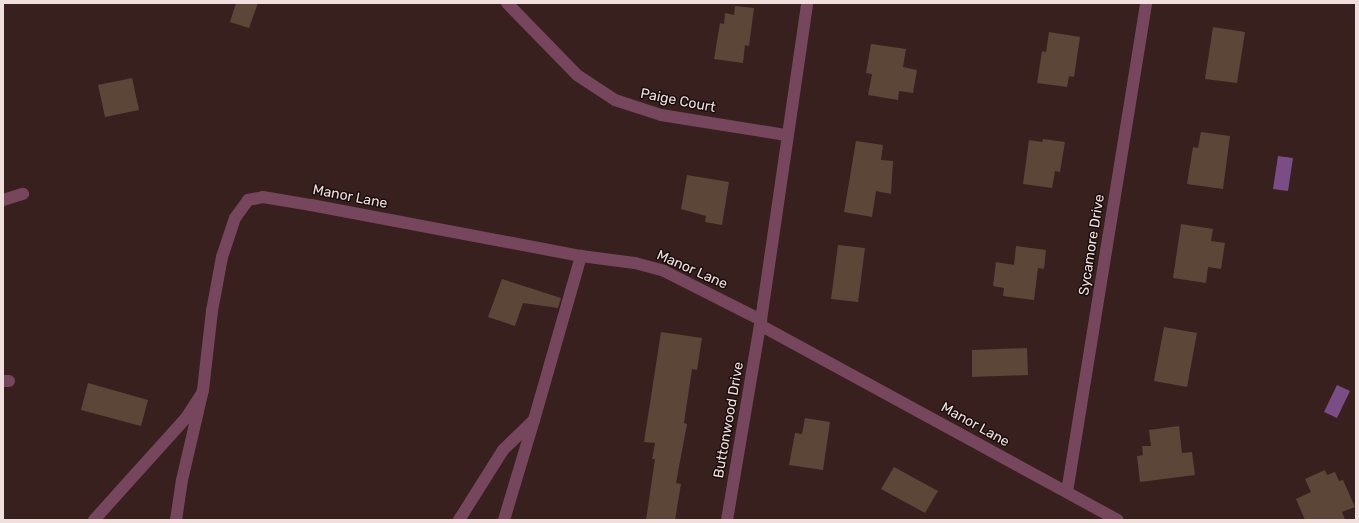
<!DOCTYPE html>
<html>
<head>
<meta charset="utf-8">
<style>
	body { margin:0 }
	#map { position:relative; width:1359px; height:523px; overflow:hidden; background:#38201f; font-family:Rubik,sans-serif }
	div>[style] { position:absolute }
	.water>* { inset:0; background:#7a4e84 }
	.building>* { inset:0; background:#5c4638 }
	.service>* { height:12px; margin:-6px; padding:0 6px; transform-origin:6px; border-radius:6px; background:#76475c }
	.minor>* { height:12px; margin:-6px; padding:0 6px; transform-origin:6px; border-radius:6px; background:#76475c }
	span { translate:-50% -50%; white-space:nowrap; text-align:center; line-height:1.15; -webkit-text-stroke:3px #180d0d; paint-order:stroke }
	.street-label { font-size:14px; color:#f0dfdd }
	.frame { position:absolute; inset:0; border:4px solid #f0dfdd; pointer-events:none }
</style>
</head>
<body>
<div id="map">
	<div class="water">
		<i style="clip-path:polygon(1278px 156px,1293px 158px,1288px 191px,1273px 189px)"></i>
		<i style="clip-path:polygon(1337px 385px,1350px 391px,1337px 418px,1324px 412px)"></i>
	</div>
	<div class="building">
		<i style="clip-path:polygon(236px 3px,258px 3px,249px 28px,230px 22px)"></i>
		<i style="clip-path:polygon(735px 6px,754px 8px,749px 46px,745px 45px,743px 63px,714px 59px,720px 23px,724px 24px,725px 13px,734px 15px)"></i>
		<i style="clip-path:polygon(1213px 27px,1245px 32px,1237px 83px,1205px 79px)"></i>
		<i style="clip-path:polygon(1049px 32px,1080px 37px,1074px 77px,1069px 76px,1067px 87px,1037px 83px,1042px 51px,1046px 52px)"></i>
		<i style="clip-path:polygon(871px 44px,906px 49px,903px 67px,917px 70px,913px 93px,899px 91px,898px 100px,868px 95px,872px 74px,866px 73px)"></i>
		<i style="clip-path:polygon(132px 78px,139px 110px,105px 117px,98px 85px)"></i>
		<i style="clip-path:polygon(1201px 132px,1230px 136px,1223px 189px,1187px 184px,1193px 147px,1198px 148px)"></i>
		<i style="clip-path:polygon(1043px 139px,1065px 142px,1060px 172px,1055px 171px,1052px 188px,1023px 184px,1029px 140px,1042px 142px)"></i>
		<i style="clip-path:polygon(856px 141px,883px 145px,881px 160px,893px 161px,891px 194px,876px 191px,872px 217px,844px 212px)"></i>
		<i style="clip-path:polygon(687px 175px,729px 182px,722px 225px,705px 222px,706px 216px,681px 209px)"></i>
		<i style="clip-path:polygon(1181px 224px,1213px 229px,1211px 241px,1225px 243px,1221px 269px,1208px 267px,1206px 283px,1173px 278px)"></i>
		<i style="clip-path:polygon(838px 245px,865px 248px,858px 302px,831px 299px)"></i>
		<i style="clip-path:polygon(1016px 246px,1046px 250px,1044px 269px,1038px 268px,1034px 300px,1003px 296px,1004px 288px,993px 286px,996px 262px,1014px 265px)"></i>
		<i style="clip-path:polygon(502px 279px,561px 298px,558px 308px,523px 303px,515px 326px,488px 317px)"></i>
		<i style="clip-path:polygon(1164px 327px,1197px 333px,1187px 387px,1154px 381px)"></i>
		<i style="clip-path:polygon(661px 332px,702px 338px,697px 370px,692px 369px,684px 423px,687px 424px,676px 483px,681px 484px,675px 520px,646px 520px,655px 459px,652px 459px,655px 443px,644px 442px)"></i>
		<i style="clip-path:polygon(1027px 348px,1028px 375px,972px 377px,972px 350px)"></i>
		<i style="clip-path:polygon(88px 383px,148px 400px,141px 426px,81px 410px)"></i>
		<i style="clip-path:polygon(805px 418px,830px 422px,823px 470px,789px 465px,795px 433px,802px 434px)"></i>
		<i style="clip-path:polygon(1179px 426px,1182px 453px,1192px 452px,1195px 475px,1140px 482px,1137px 456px,1143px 455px,1142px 446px,1151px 446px,1149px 430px)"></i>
		<i style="clip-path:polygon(894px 467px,938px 491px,925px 513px,881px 489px)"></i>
		<i style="clip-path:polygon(1325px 470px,1327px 475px,1335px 472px,1339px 481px,1343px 480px,1355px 507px,1342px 512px,1345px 520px,1305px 520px,1296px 499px,1311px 492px,1305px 479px)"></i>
	</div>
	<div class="service">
		<i style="left:3px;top:200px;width:21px;rotate:-17deg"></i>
		<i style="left:3px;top:381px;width:6px"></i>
		<i style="left:94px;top:520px;width:137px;rotate:-48deg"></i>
		<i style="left:186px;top:418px;width:30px;rotate:-57deg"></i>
		<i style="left:459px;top:520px;width:83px;rotate:-57.8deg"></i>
		<i style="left:503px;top:450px;width:43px;rotate:-44.1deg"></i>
		<i style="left:534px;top:420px;width:171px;rotate:-74deg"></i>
		<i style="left:504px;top:520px;width:104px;rotate:-73.3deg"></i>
	</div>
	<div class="minor">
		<i style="left:507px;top:3px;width:100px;rotate:45.8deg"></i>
		<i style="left:577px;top:75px;width:45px;rotate:33.3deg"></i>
		<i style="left:615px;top:100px;width:48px;rotate:18.1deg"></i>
		<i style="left:661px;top:115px;width:127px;rotate:9.1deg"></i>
		<i style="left:760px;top:325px;width:407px;rotate:28.6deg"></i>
		<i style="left:1067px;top:492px;width:495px;rotate:-80.8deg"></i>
		<i style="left:176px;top:520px;width:40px;rotate:-81.5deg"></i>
		<i style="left:182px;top:480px;width:92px;rotate:-76.9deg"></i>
		<i style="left:203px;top:390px;width:80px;rotate:-83.5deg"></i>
		<i style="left:212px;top:311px;width:55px;rotate:-79.5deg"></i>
		<i style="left:222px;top:257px;width:41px;rotate:-71.6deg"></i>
		<i style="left:235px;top:218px;width:22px;rotate:-54deg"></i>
		<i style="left:248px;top:200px;width:15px;rotate:-11deg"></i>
		<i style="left:263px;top:197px;width:49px;rotate:9.5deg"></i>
		<i style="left:311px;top:205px;width:275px;rotate:10.7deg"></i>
		<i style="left:581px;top:256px;width:54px;rotate:7.4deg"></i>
		<i style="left:635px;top:263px;width:30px;rotate:15deg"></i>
		<i style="left:664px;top:271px;width:109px;rotate:26.8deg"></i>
		<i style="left:727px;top:520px;width:203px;rotate:-80.4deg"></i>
		<i style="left:761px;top:320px;width:320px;rotate:-81.7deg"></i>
	</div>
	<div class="street-label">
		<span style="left:678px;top:101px;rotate:11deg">Paige Court</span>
		<span style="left:350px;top:197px;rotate:11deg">Manor Lane</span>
		<span style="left:1092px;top:245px;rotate:-81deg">Sycamore Drive</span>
		<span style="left:692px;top:270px;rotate:24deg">Manor Lane</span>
		<span style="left:729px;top:420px;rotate:-80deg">Buttonwood Drive</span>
		<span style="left:975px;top:425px;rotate:29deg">Manor Lane</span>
	</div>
	<div class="frame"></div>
</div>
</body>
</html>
